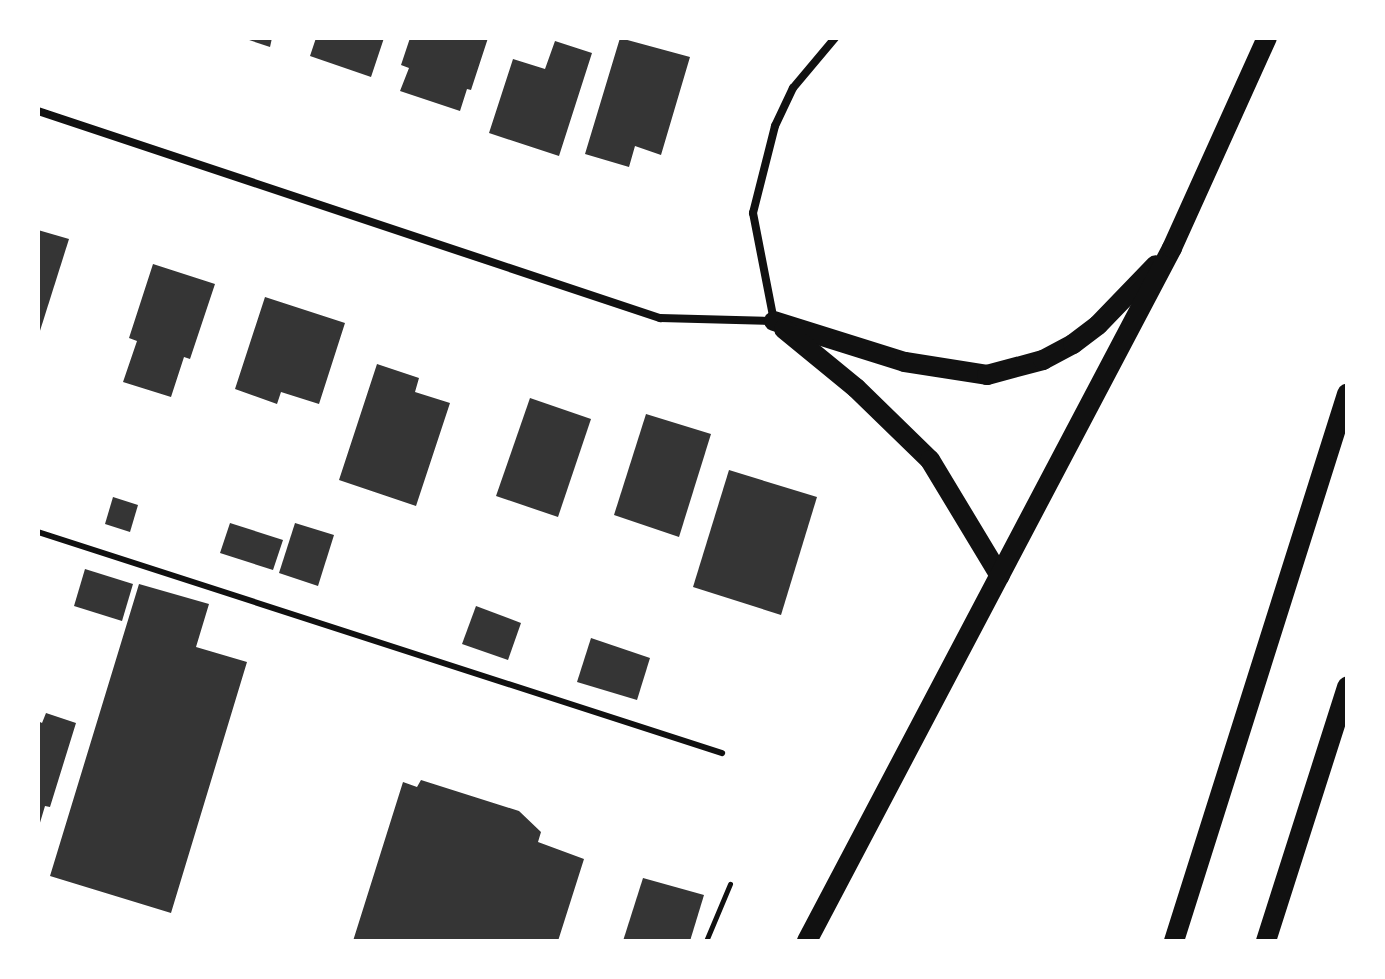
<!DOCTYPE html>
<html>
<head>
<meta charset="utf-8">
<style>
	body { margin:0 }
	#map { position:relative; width:1385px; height:979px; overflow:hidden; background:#fff; font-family:"Public Sans",sans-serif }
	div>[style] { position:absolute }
	.building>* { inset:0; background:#353535 }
	.path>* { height:5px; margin:-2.5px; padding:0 2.5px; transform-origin:2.5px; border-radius:2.5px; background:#111 }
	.service>* { height:6px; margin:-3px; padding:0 3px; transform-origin:3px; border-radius:3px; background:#111 }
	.minor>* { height:8px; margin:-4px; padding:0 4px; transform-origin:4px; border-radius:4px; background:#111 }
	.primary>* { height:20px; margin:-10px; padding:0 10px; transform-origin:10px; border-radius:10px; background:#111 }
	span { translate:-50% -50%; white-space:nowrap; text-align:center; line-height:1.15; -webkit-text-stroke:8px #fff; paint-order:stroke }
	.frame { position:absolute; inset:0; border:40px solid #fff; pointer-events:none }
</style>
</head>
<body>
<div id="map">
	<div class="building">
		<i style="clip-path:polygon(243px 38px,272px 38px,270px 47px)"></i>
		<i style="clip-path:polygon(316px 38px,384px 38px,371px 77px,310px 56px)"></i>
		<i style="clip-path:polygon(410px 38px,488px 38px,471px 90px,467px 89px,460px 111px,400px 91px,409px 68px,401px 65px)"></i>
		<i style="clip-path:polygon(620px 38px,690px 57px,661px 155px,635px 146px,629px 167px,585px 154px)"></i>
		<i style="clip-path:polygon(555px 41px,592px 53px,559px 156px,489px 133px,513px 59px,545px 69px)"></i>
		<i style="clip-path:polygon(38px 230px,69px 239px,39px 334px,38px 334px)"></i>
		<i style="clip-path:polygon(153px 264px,215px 284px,190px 359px,184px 357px,171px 397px,123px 382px,137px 341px,129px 338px)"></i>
		<i style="clip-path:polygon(265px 297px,345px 323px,319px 404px,281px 392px,277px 404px,235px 389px)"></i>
		<i style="clip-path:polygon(377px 364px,419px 378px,415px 392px,450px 403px,416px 506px,339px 480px)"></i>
		<i style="clip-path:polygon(530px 398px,591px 419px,558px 517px,496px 496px)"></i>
		<i style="clip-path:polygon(646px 414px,711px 434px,679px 537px,614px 515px)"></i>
		<i style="clip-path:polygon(729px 470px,817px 497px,781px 615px,693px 587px)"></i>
		<i style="clip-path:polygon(113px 497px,138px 505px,130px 532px,105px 524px)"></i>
		<i style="clip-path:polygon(230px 523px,283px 540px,273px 570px,220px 553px)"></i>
		<i style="clip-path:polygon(295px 523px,334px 535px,318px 586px,279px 573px)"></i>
		<i style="clip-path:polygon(85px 569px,133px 584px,122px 621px,74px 606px)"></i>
		<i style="clip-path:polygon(139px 584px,209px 604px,196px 647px,247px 662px,171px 913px,50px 876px)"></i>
		<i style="clip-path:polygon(476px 606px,521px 623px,508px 660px,462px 644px)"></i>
		<i style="clip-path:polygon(591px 638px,650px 658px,637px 700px,577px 682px)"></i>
		<i style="clip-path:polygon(46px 713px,76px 723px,50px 807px,45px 806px,39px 826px,38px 721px,42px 723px)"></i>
		<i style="clip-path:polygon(421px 780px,519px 811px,541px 832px,538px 842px,584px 859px,558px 941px,353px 941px,403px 782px,417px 787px)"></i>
		<i style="clip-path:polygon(643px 878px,704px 895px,690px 941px,623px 941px)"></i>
	</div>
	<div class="path">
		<i style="left:706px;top:941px;width:62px;rotate:-67.2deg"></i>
	</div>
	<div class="service">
		<i style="left:38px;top:532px;width:719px;rotate:17.91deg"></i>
	</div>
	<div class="minor">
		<i style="left:38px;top:111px;width:656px;rotate:18.41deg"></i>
		<i style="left:660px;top:318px;width:114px;rotate:1.5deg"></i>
		<i style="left:774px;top:321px;width:110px;rotate:-101deg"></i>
		<i style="left:753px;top:213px;width:90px;rotate:-75.8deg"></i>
		<i style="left:775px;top:126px;width:42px;rotate:-64.7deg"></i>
		<i style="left:793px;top:88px;width:65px;rotate:-50deg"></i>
	</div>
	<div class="primary">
		<i style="left:774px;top:321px;width:137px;rotate:17.4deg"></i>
		<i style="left:905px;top:362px;width:83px;rotate:9deg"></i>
		<i style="left:987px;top:375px;width:58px;rotate:-15deg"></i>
		<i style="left:1043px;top:360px;width:34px;rotate:-28deg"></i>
		<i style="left:1073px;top:344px;width:31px;rotate:-37deg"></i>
		<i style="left:1098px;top:325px;width:83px;rotate:-46deg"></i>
		<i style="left:784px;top:329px;width:93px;rotate:39.3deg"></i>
		<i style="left:856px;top:388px;width:103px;rotate:44.2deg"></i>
		<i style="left:930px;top:460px;width:135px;rotate:58.9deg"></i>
		<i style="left:807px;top:941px;width:783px;rotate:-62.22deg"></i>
		<i style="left:1172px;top:248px;width:230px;rotate:-65.7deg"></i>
		<i style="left:1174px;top:941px;width:574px;rotate:-72.45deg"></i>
		<i style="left:1266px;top:941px;width:267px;rotate:-72.3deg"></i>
	</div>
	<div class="frame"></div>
</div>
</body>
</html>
